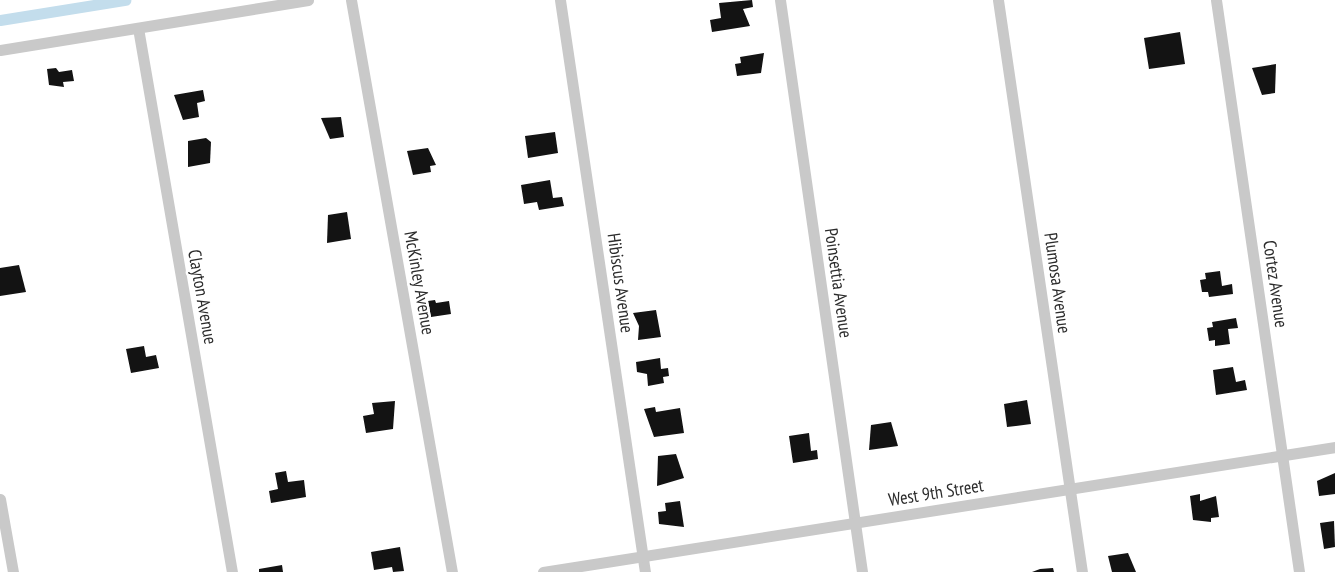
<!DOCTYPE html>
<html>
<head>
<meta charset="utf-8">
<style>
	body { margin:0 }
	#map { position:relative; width:1335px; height:572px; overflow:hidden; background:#fff; font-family:"PT Sans Narrow",sans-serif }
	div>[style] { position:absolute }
	.canal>* { height:11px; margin:-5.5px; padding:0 5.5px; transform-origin:5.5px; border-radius:5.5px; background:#c3ddec }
	.building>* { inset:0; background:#131313 }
	.minor>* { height:11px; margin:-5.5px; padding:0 5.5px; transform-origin:5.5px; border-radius:5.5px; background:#c9c9c9 }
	span { translate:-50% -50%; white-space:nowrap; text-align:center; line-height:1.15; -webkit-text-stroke:5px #fff; paint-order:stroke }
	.street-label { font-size:18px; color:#2c2c2c }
</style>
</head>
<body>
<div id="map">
	<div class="canal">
		<i style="left:0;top:20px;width:127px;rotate:-9.1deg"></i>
	</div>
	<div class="building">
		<i style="clip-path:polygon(752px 0,753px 7px,743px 9px,750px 26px,712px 32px,710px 20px,721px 18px,719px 3px)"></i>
		<i style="clip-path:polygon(1180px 32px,1185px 64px,1149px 69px,1144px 38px)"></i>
		<i style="clip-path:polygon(764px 53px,761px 73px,737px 76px,735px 64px,741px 63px,740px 57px)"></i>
		<i style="clip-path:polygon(1276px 64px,1275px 93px,1262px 95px,1252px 68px)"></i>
		<i style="clip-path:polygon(56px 68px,59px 72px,72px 70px,74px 81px,63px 82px,64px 87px,49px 85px,47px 69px)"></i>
		<i style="clip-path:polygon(203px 90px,205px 101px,197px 103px,199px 117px,183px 120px,174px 95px)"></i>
		<i style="clip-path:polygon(341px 117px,344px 137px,330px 139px,321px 118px)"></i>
		<i style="clip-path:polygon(555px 132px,558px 153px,528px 158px,525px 136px)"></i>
		<i style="clip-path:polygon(206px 138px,211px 142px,210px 163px,188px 167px,188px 141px)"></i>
		<i style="clip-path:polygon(428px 148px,436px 165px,430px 166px,431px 172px,413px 175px,407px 151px)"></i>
		<i style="clip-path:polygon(550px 180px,553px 198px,562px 197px,564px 206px,539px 210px,537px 202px,524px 204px,521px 185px)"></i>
		<i style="clip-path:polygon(347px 212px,351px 239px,327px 243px,328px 215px)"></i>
		<i style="clip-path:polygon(19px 265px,26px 292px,0 296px,0 268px)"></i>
		<i style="clip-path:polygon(1220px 271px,1222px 286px,1232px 284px,1233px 294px,1209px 297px,1208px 292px,1202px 292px,1200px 280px,1206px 279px,1205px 273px)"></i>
		<i style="clip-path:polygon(435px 300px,436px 303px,449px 301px,451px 314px,431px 317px,428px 301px)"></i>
		<i style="clip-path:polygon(656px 310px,661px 337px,638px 340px,639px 326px,633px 313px)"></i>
		<i style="clip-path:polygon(1236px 318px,1238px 328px,1228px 329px,1230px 344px,1215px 346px,1215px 340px,1209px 341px,1207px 328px,1213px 327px,1212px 322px)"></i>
		<i style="clip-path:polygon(144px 346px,146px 357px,156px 355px,159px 368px,131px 373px,126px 349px)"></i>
		<i style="clip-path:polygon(660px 358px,661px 369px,668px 368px,669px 376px,663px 377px,664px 383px,648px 386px,647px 374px,637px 372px,636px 362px)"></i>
		<i style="clip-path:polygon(1233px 367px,1236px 382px,1245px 380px,1247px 390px,1216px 395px,1213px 370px)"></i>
		<i style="clip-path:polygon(1027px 400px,1031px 424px,1007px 427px,1004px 404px)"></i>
		<i style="clip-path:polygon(395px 401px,393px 429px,366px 433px,363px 416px,374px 414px,372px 403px)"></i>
		<i style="clip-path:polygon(655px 407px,656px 412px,680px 408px,684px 433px,654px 437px,644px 409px)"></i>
		<i style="clip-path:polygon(891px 422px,898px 446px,869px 450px,871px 425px)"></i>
		<i style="clip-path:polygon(809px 433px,811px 451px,817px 450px,818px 459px,793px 463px,789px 436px)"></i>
		<i style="clip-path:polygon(676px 454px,684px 478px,657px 486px,658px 456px)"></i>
		<i style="clip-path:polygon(286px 471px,288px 482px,304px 480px,306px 497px,271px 503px,269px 491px,278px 489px,275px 473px)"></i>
		<i style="clip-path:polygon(1335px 473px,1335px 494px,1319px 496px,1317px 481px)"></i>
		<i style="clip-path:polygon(1200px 494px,1200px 501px,1216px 496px,1219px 517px,1211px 518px,1211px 522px,1193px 520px,1190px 496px)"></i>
		<i style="clip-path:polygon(680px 501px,684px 527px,659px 524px,658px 512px,666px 511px,665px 503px)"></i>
		<i style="clip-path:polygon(1334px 521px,1335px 547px,1324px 549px,1320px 523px)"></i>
		<i style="clip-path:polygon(400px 547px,404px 571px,393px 572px,392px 567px,374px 570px,371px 552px)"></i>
		<i style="clip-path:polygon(1128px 553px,1136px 572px,1112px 572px,1108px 556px)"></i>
		<i style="clip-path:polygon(282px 565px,283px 572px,259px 572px,259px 569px)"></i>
		<i style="clip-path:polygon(1053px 568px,1054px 572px,1032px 572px,1040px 569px)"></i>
	</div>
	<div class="minor">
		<i style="left:351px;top:0;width:581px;rotate:79.99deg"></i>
		<i style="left:560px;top:0;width:578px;rotate:81.55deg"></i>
		<i style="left:780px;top:0;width:578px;rotate:81.84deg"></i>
		<i style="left:998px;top:0;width:578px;rotate:81.65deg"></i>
		<i style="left:1216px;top:0;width:578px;rotate:81.74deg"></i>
		<i style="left:138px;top:28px;width:552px;rotate:80.2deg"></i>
		<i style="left:0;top:50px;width:312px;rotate:-9.2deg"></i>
		<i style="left:0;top:499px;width:74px;rotate:79.9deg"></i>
		<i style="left:543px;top:572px;width:802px;rotate:-8.97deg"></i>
	</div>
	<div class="street-label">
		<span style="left:419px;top:283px;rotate:80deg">McKinley Avenue</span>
		<span style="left:620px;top:283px;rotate:82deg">Hibiscus Avenue</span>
		<span style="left:838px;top:283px;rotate:82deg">Poinsettia Avenue</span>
		<span style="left:1057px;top:283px;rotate:82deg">Plumosa Avenue</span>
		<span style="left:1275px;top:284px;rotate:82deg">Cortez Avenue</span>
		<span style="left:202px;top:297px;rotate:80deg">Clayton Avenue</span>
		<span style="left:936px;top:493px;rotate:-9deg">West 9th Street</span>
	</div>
</div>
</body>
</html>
